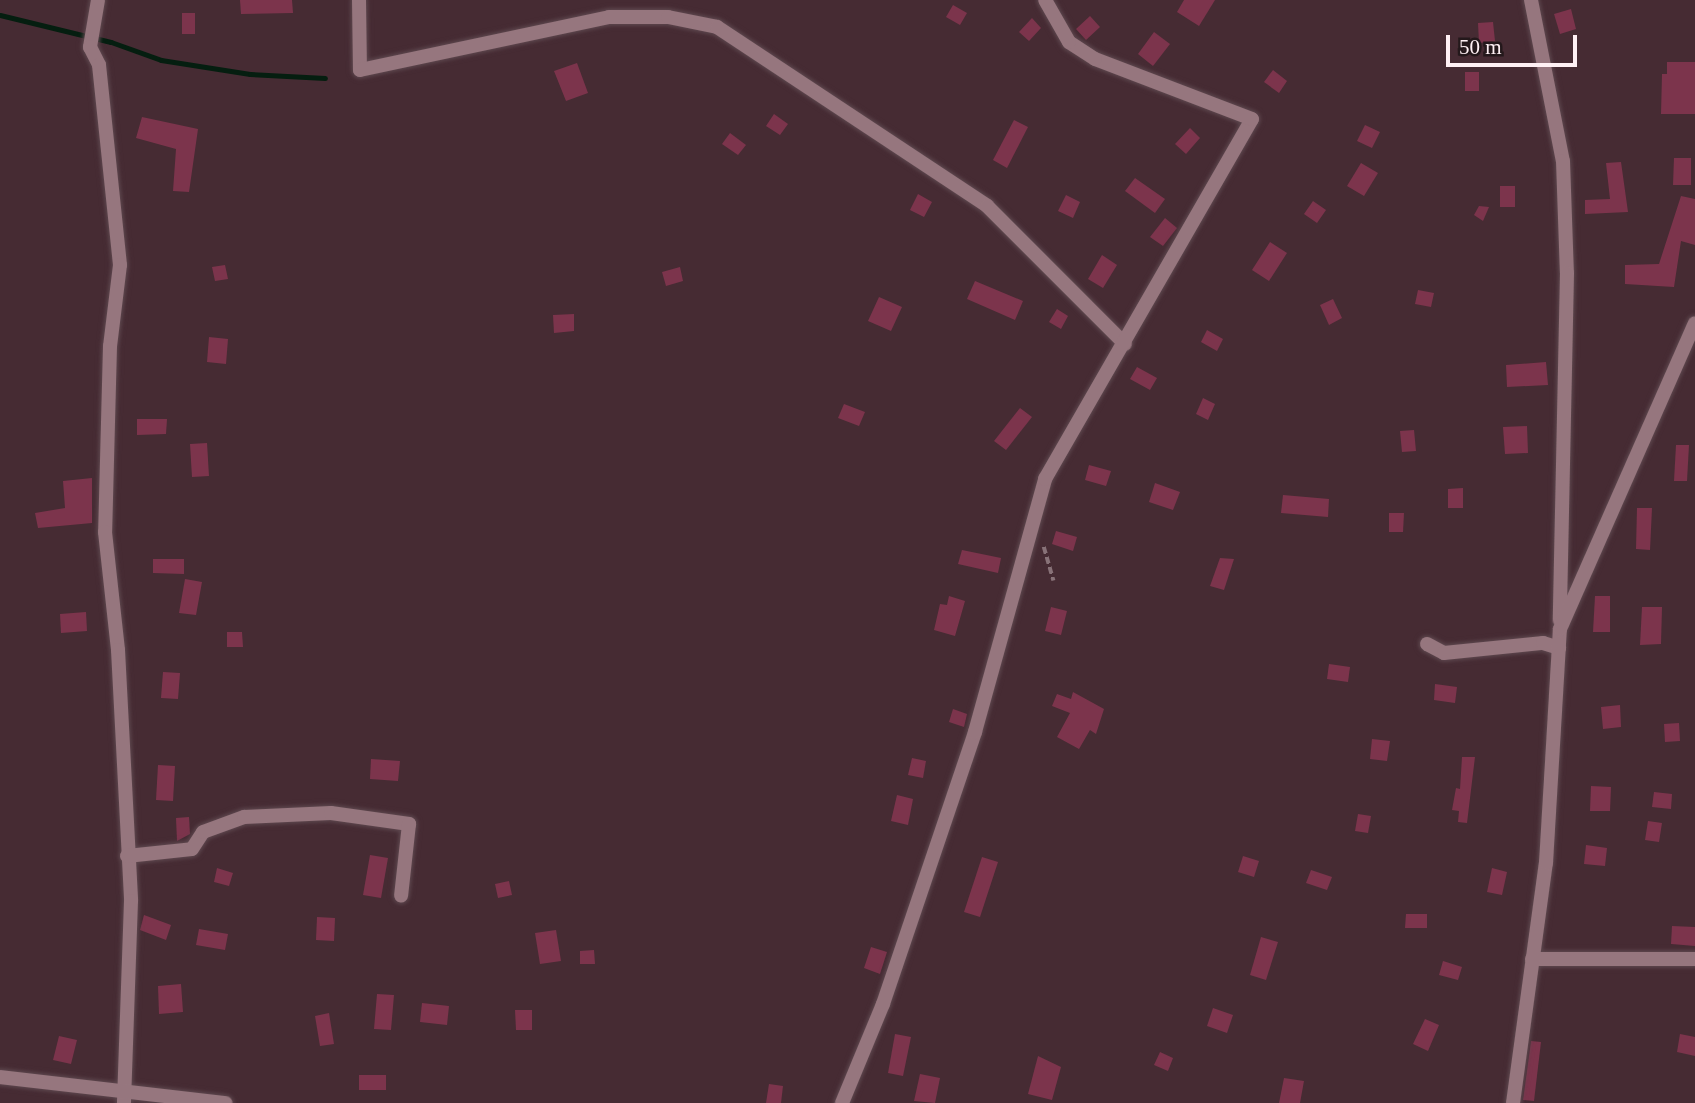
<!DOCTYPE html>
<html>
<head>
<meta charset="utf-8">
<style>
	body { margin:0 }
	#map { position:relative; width:1695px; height:1103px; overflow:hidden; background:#462b33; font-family:Georgia,serif }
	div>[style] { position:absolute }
	.stream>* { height:5px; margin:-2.5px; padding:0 2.5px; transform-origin:2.5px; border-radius:2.5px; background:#051e10 }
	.building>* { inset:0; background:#7c344c }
	.path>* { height:3.5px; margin-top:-1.75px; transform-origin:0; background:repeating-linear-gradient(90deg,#887278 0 7px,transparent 0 10.5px) }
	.roads { filter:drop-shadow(0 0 2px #5e484f) drop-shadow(0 0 2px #5e484f) }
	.minor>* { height:14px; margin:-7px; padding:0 7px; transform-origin:7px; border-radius:7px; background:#96767e }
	span { translate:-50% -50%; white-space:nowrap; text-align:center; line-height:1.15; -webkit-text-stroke:5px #24181b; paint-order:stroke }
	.scale { position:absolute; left:1446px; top:35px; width:131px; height:32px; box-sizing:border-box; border:4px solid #fff0f4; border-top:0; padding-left:9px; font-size:21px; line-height:24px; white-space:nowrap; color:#fff0f4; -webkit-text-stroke:5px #24181b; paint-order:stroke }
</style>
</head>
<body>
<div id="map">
	<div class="stream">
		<i style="left:0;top:15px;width:114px;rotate:13.7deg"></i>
		<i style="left:111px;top:42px;width:53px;rotate:19.8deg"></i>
		<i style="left:161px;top:60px;width:90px;rotate:8.9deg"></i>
		<i style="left:250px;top:74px;width:75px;rotate:3.1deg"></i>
	</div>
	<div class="building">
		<i style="clip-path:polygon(240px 0,292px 0,293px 13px,241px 14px)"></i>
		<i style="clip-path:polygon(1184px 0,1215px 0,1199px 26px,1177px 12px)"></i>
		<i style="clip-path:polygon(953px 5px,967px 13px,960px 25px,946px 17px)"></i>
		<i style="clip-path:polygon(1571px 9px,1576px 29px,1560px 34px,1554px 14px)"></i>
		<i style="clip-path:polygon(182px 13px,195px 13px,195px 34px,182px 34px)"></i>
		<i style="clip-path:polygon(1090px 16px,1100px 27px,1086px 40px,1076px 29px)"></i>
		<i style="clip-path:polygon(1032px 18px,1041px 28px,1029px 41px,1019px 32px)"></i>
		<i style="clip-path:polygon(1493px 22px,1495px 41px,1479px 43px,1478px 23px)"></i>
		<i style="clip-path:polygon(1154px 32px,1170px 44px,1153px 66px,1138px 54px)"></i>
		<i style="clip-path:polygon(1667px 62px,1695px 62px,1695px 114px,1661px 114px,1662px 74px,1667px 74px)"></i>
		<i style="clip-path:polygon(577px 63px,588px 93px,566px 101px,554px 71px)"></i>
		<i style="clip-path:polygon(1273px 70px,1287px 81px,1279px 93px,1264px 82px)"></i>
		<i style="clip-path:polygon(1465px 72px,1479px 72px,1479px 91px,1465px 91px)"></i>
		<i style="clip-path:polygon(774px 114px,788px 124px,780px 135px,766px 126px)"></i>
		<i style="clip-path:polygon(142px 117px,198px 129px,189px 192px,173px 191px,176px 149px,136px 138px)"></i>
		<i style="clip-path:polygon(1014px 120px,1028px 127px,1007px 168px,993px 160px)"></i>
		<i style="clip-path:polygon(1365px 125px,1380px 132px,1372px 148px,1357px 141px)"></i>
		<i style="clip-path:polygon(1190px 128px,1200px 138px,1186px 154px,1175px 144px)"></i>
		<i style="clip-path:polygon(730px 133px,746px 145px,738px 155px,722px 144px)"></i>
		<i style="clip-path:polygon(1674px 158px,1691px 158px,1691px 185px,1673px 185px)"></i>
		<i style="clip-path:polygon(1621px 162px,1628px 212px,1585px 214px,1585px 200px,1610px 199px,1606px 163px)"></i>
		<i style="clip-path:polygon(1361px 163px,1378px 173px,1364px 196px,1347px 186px)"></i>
		<i style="clip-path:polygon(1135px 178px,1165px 199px,1155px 213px,1125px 191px)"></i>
		<i style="clip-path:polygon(1500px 186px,1515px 186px,1515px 207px,1500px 207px)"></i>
		<i style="clip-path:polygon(918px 194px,932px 202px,924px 217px,910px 210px)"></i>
		<i style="clip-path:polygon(1066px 195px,1080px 202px,1073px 218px,1058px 211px)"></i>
		<i style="clip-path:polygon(1681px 196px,1695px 199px,1695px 245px,1681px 241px,1674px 287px,1625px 284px,1625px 265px,1659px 264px)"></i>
		<i style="clip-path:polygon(1313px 201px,1326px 210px,1317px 223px,1304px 214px)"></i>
		<i style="clip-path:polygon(1479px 206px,1489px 207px,1483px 221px,1474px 215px)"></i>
		<i style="clip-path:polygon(1165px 218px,1177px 228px,1163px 246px,1150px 237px)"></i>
		<i style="clip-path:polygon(1270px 242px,1287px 253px,1269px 281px,1252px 270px)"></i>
		<i style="clip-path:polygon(1102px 255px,1117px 265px,1103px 288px,1088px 279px)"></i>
		<i style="clip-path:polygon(225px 265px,228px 279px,215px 281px,212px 267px)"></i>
		<i style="clip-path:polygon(680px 267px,683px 281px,666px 286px,662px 272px)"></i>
		<i style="clip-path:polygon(975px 281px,1023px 301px,1015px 320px,967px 299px)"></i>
		<i style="clip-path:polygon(1418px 290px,1434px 293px,1431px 307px,1415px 304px)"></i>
		<i style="clip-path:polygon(879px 297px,902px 307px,891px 331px,868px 321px)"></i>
		<i style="clip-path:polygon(1333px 299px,1342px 318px,1329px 325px,1320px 305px)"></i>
		<i style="clip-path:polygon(1057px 309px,1068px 316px,1061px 329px,1049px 322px)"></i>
		<i style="clip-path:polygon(574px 314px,574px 331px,554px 333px,553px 315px)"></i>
		<i style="clip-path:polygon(1207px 330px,1223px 339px,1217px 351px,1201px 342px)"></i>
		<i style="clip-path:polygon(209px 337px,228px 339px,226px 364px,207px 362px)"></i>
		<i style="clip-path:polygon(1546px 362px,1548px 385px,1507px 387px,1506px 365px)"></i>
		<i style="clip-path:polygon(1137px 367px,1157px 378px,1150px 390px,1130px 379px)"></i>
		<i style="clip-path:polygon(1203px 398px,1215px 404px,1208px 420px,1196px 414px)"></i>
		<i style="clip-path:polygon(844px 404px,865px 412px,859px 426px,838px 418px)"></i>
		<i style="clip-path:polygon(1020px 408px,1032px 417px,1006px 450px,994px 441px)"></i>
		<i style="clip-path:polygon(137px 419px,167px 419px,166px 434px,137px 435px)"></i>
		<i style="clip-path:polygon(1527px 426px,1528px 453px,1505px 454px,1503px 427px)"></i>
		<i style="clip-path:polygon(1414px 430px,1416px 451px,1402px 452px,1400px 431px)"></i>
		<i style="clip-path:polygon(207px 443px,209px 476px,192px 477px,190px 444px)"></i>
		<i style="clip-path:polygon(1676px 445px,1689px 445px,1687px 481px,1674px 481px)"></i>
		<i style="clip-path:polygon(1089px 465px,1111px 471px,1106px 486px,1085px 480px)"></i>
		<i style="clip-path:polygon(92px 478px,92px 523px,38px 528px,35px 513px,65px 508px,63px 481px)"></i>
		<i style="clip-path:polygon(1155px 483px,1180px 492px,1173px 510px,1149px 502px)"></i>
		<i style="clip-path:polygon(1463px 488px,1463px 508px,1448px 508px,1448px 489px)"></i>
		<i style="clip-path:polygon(1283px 495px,1329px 499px,1328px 517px,1281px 513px)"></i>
		<i style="clip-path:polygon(1637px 508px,1652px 508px,1650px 550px,1636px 549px)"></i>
		<i style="clip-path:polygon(1389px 513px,1404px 513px,1403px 532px,1389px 532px)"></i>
		<i style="clip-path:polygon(1056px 531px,1077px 537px,1073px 551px,1052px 544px)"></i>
		<i style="clip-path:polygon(962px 550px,1001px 558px,998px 573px,958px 564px)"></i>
		<i style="clip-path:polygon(1220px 558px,1234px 559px,1224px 590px,1210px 586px)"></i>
		<i style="clip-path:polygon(153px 559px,184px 559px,184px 574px,153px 573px)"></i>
		<i style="clip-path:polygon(185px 579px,202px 582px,196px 615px,179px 613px)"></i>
		<i style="clip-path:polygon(949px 596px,965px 601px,955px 636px,934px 630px,940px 604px,947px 605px)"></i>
		<i style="clip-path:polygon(1595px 596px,1610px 596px,1610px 632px,1593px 632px)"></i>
		<i style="clip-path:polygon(1051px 607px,1067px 611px,1061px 635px,1045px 631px)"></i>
		<i style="clip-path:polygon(1642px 607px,1662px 607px,1661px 644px,1640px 645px)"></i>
		<i style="clip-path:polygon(86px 612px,87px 631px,61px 633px,60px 614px)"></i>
		<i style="clip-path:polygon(227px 632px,242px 632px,243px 647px,227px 647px)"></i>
		<i style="clip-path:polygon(1329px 664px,1350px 667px,1348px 682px,1327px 679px)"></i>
		<i style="clip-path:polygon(163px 672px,180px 673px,178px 699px,161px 698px)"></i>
		<i style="clip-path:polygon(1435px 684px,1457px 687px,1455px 703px,1434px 700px)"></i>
		<i style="clip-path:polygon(1073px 692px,1104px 709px,1096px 734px,1090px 730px,1079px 749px,1057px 737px,1070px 713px,1052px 706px,1057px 694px,1071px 699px)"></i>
		<i style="clip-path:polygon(1620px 705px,1621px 727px,1603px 729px,1601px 707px)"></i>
		<i style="clip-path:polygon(953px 709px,967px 714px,964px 727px,949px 722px)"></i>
		<i style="clip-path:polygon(1679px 723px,1680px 741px,1665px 742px,1664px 724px)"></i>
		<i style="clip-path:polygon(1372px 739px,1390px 741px,1387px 761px,1370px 759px)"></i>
		<i style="clip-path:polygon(1462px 757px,1475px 757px,1467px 823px,1458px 822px,1459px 811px,1452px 810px,1456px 788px,1460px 789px)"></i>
		<i style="clip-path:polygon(912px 758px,926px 761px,923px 778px,908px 775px)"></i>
		<i style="clip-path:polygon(371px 759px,400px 761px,398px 781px,370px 779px)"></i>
		<i style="clip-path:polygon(158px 765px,175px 766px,173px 801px,156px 800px)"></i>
		<i style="clip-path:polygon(1591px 786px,1611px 787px,1610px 811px,1590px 811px)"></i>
		<i style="clip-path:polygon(1654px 792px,1672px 794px,1671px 809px,1652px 807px)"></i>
		<i style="clip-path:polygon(897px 795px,913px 799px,908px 825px,891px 821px)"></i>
		<i style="clip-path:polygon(1358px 814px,1371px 816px,1368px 833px,1355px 831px)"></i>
		<i style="clip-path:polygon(189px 817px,190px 834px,177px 841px,176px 818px)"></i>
		<i style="clip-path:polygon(1648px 821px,1662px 823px,1659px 842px,1645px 840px)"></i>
		<i style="clip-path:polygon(1586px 845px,1607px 848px,1605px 866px,1584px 864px)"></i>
		<i style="clip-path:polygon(370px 855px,388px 858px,381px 898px,363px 895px)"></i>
		<i style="clip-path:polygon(1243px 856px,1259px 861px,1254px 877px,1238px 872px)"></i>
		<i style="clip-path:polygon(982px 857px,998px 862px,980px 917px,964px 912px)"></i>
		<i style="clip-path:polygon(217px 868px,233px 873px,229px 886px,214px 882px)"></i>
		<i style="clip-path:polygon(1492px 868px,1507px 872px,1502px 895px,1487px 892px)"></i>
		<i style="clip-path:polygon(1311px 870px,1332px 877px,1327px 890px,1306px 883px)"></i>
		<i style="clip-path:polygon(509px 881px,512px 895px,498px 898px,495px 884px)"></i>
		<i style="clip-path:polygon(1406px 914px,1427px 914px,1427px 928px,1405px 928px)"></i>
		<i style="clip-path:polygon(144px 915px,171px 925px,166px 940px,140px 930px)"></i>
		<i style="clip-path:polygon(317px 917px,335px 918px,334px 941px,316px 940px)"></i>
		<i style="clip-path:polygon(1672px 926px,1695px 927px,1695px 946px,1671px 944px)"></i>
		<i style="clip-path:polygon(199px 929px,228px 934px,225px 950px,196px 945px)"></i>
		<i style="clip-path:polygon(556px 930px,561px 961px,540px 964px,535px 933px)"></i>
		<i style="clip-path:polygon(1261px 937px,1278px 942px,1266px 980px,1250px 975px)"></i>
		<i style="clip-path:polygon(871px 947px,887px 952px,880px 974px,864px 968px)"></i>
		<i style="clip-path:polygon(594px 950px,595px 964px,580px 964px,580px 951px)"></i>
		<i style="clip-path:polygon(1443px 961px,1462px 967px,1458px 980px,1439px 975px)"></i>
		<i style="clip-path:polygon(181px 984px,183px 1012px,159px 1014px,158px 986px)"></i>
		<i style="clip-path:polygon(377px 994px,394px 995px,391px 1030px,374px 1029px)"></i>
		<i style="clip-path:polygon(422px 1003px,449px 1006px,447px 1025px,420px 1022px)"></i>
		<i style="clip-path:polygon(1213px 1008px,1233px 1015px,1227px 1033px,1207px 1026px)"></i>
		<i style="clip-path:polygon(515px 1010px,532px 1010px,532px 1030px,516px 1030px)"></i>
		<i style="clip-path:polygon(329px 1013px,334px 1044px,320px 1046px,315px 1016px)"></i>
		<i style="clip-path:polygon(1425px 1019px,1439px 1025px,1428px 1051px,1413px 1044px)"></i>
		<i style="clip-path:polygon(895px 1034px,911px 1037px,903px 1076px,888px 1073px)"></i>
		<i style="clip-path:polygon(1680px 1034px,1695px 1037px,1695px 1056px,1677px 1052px)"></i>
		<i style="clip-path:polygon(59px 1036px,77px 1040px,71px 1064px,53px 1060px)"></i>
		<i style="clip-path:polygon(1531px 1041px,1541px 1042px,1534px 1101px,1523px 1100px)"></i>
		<i style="clip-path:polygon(1160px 1052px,1173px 1058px,1168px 1071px,1154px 1065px)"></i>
		<i style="clip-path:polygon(1038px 1056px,1061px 1067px,1052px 1100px,1028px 1094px)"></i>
		<i style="clip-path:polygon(920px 1074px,940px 1078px,935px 1103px,914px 1101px)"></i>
		<i style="clip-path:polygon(359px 1075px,386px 1075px,386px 1090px,359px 1090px)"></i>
		<i style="clip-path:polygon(1284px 1078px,1304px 1081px,1300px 1103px,1279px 1103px)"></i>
		<i style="clip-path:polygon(769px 1084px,783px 1086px,781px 1103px,766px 1103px)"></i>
	</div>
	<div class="path">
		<i style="left:1044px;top:547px;width:35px;rotate:74deg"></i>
	</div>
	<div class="roads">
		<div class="minor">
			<i style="left:98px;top:0;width:48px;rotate:99.7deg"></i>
			<i style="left:90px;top:47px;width:20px;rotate:63deg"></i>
			<i style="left:99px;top:65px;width:201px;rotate:84deg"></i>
			<i style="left:120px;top:265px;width:82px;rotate:97deg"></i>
			<i style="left:110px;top:346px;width:186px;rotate:91.5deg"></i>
			<i style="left:105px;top:532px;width:119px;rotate:83.7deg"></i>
			<i style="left:118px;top:650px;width:251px;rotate:87deg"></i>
			<i style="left:131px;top:901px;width:202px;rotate:92deg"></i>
			<i style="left:359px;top:0;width:70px;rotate:89.2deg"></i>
			<i style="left:360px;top:70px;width:255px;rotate:-12deg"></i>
			<i style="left:609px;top:17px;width:59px"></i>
			<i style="left:668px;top:17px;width:50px;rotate:11.5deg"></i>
			<i style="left:717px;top:27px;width:324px;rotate:33.5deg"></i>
			<i style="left:987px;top:206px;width:195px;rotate:45deg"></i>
			<i style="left:1531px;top:0;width:164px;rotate:78.8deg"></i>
			<i style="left:1563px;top:161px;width:112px;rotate:88deg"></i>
			<i style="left:1567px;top:273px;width:347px;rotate:91.2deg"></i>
			<i style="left:1427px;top:644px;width:19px;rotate:28deg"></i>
			<i style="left:1444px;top:653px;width:100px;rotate:-5.8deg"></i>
			<i style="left:1543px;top:643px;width:17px;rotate:17deg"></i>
			<i style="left:127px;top:856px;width:65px;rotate:-6.1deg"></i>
			<i style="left:192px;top:849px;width:20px;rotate:-57deg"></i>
			<i style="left:203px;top:832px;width:44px;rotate:-20.1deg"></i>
			<i style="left:244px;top:817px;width:87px;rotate:-2.6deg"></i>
			<i style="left:331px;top:813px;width:79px;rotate:8deg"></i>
			<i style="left:409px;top:824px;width:72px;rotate:96.3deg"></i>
			<i style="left:1532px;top:959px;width:163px"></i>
			<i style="left:0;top:1077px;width:227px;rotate:6.6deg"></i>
			<i style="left:842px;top:1103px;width:107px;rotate:-67.5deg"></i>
			<i style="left:883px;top:1004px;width:287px;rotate:-71.3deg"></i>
			<i style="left:975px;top:732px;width:263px;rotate:-74.5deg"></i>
			<i style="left:1045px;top:479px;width:415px;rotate:-60.1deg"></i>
			<i style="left:1252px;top:119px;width:168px;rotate:-159.1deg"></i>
			<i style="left:1095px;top:59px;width:31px;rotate:-147deg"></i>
			<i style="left:1069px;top:42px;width:48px;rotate:-119.7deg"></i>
			<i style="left:1513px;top:1103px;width:242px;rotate:-82.2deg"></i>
			<i style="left:1546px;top:863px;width:234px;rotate:-86.6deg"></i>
			<i style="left:1560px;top:629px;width:334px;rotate:-66.2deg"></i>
		</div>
	</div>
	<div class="scale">50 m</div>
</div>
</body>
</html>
